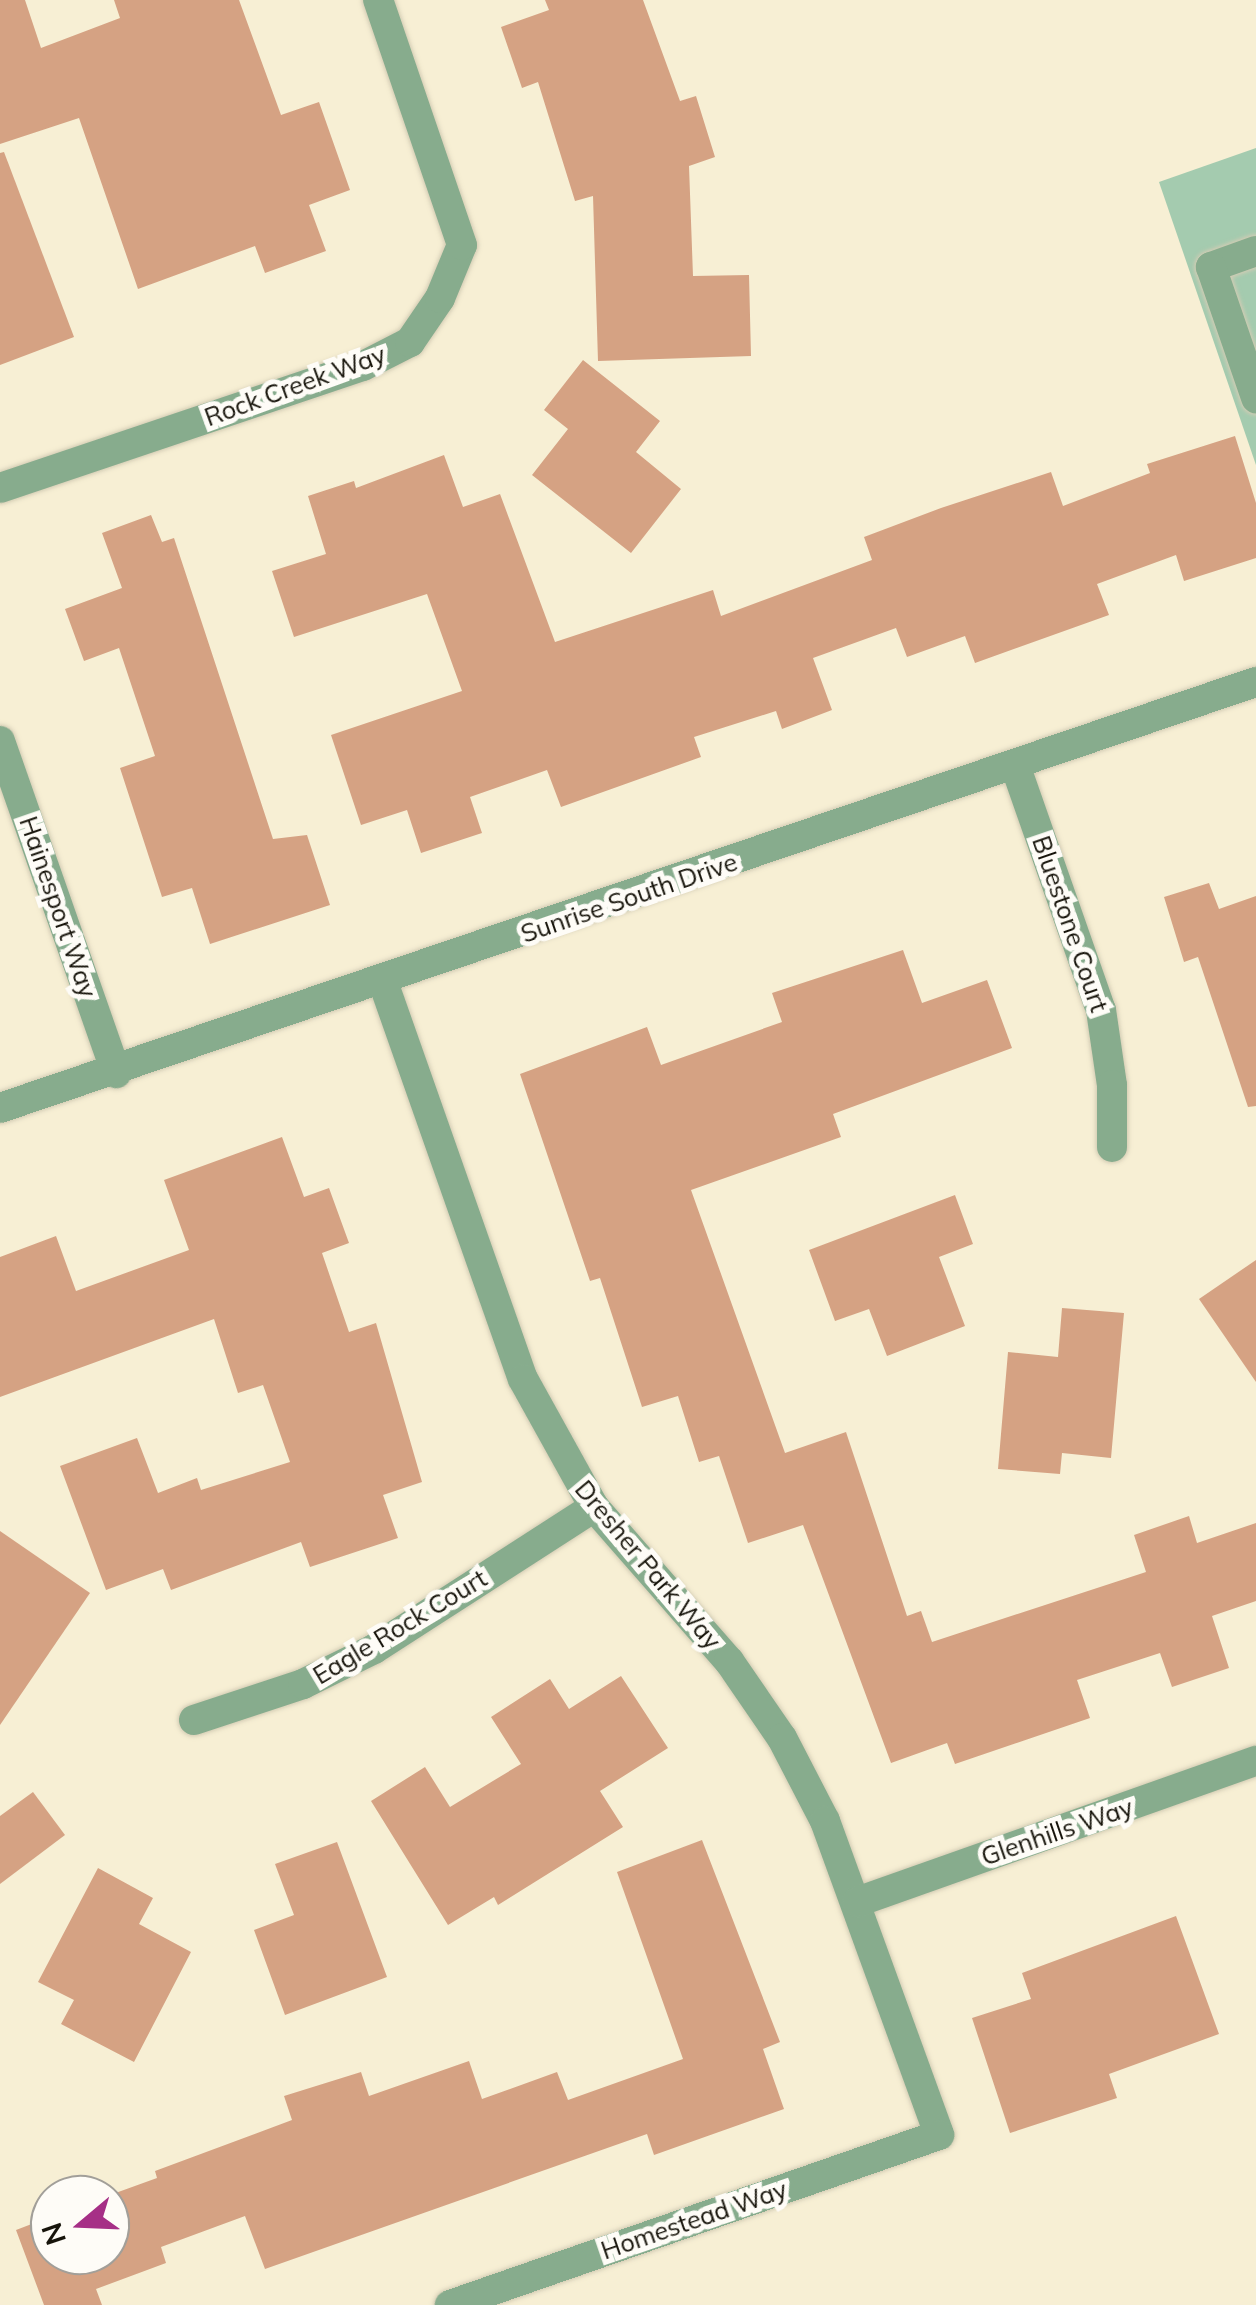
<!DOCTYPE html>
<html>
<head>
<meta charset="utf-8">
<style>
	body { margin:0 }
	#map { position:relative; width:1256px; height:2305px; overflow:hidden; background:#f7efd4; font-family:Mulish,sans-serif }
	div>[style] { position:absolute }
	.green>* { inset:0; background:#a4cbaf }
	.building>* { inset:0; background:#d5a283 }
	.roads { filter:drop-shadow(0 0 2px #d3ccb4) drop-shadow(0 0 2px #d3ccb4) }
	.service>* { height:30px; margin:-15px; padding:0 15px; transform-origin:15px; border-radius:15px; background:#87ac8d }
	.minor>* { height:30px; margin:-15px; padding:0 15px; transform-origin:15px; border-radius:15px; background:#87ac8d }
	span { translate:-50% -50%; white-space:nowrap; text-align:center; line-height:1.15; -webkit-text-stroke:10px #fefcf7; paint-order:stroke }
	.street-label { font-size:25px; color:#17140b }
	.north { position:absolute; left:30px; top:2175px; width:100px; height:100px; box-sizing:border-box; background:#fefcf7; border:2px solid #a29f99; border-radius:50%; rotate:251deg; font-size:28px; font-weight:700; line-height:40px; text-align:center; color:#17140b }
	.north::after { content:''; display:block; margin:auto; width:35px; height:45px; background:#a62f86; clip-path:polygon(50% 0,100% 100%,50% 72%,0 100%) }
</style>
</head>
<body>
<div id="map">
	<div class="green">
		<i style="clip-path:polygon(1256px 148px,1256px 465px,1159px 182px)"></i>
	</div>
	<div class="building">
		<i style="clip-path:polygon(0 0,25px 0,41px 48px,120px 18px,114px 0,239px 0,281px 115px,319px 102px,350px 190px,309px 205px,326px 251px,265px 273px,255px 246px,138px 289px,79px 118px,0 144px)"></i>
		<i style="clip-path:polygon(545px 0,643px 0,680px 101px,696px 96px,715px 157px,689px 166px,693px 276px,749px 275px,751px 356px,598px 361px,593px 196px,575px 201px,538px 82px,522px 88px,501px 27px,549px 10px)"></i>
		<i style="clip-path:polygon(4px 152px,74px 337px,0 365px,0 153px)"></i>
		<i style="clip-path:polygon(583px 360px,660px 421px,636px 452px,681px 489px,631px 553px,532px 475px,568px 429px,544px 410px)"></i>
		<i style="clip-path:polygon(1235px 436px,1256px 503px,1256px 558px,1184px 581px,1176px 555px,1097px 584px,1109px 615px,975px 663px,965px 636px,907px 657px,896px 628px,813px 658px,832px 710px,782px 729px,776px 711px,694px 737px,701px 757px,561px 807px,547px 770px,470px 797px,482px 833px,421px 853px,407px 810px,361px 825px,331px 735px,462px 691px,427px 594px,294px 637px,272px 571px,326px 554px,308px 496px,354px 481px,356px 488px,444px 455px,463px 507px,500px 494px,555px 642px,713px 590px,721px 616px,872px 560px,864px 537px,941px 508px,1051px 472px,1063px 506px,1150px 473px,1147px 464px)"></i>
		<i style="clip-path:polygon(151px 515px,162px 542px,174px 538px,273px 839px,307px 835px,330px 905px,210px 944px,192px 888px,162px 897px,120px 768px,155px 756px,119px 648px,84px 661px,65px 609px,122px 588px,102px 533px)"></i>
		<i style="clip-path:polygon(1209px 883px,1219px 909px,1256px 896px,1256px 1106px,1248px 1107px,1198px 957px,1184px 962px,1164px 897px)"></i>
		<i style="clip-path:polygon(903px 950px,922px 1003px,987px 980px,1012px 1048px,833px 1114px,841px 1137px,691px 1190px,785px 1453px,846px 1432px,907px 1616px,921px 1611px,932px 1642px,1146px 1572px,1134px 1535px,1189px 1516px,1197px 1543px,1256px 1523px,1256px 1601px,1212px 1616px,1229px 1668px,1172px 1687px,1160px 1653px,1077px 1680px,1090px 1718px,955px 1764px,947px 1743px,891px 1763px,803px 1525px,748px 1543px,719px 1456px,699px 1462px,678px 1396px,642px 1407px,600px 1278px,590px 1281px,520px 1074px,647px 1027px,661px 1065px,782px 1022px,772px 993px)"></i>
		<i style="clip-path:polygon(282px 1137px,304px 1197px,329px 1188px,349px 1243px,322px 1253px,349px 1332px,376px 1323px,422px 1482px,383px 1495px,398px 1538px,310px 1567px,301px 1542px,171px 1590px,163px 1569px,106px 1590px,60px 1466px,137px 1438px,158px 1493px,197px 1478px,201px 1490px,290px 1462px,263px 1385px,238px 1393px,214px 1319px,0 1397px,0 1257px,56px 1236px,76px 1291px,189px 1250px,164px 1180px)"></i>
		<i style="clip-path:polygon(955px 1195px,973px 1244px,939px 1257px,965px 1326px,887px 1356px,869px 1309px,835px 1321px,809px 1250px)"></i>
		<i style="clip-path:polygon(1256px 1260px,1256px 1382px,1199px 1299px)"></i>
		<i style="clip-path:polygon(1062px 1308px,1124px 1313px,1111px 1458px,1062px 1453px,1060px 1474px,998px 1469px,1008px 1352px,1058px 1357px)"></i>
		<i style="clip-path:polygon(0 1531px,90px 1593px,0 1725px)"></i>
		<i style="clip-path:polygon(621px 1676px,668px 1748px,600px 1791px,623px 1827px,498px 1905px,494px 1897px,448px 1925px,371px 1801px,425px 1767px,450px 1807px,521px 1764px,491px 1717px,550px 1679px,569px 1709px)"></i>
		<i style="clip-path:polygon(33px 1792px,65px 1835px,0 1884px,0 1816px)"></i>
		<i style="clip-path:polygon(702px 1840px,780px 2042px,763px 2049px,784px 2109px,654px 2155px,647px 2134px,265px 2269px,245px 2216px,161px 2247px,166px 2263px,96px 2289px,102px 2305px,44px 2305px,16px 2230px,50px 2217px,50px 2255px,110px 2255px,110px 2195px,157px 2178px,155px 2171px,292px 2120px,284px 2096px,361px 2072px,369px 2096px,469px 2061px,482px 2099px,557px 2072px,568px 2100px,683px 2059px,617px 1872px)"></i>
		<i style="clip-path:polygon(337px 1842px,387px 1977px,285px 2015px,254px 1930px,294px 1915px,275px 1864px)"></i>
		<i style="clip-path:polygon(98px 1868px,153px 1898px,139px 1924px,191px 1952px,134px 2062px,61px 2024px,74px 2000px,38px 1982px)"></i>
		<i style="clip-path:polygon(1176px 1916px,1219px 2034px,1109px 2074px,1117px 2098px,1010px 2133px,972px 2018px,1031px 1999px,1022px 1973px)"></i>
	</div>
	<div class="roads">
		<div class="service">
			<i style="left:1256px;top:251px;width:48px;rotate:160.4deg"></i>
			<i style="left:1211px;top:267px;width:139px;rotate:71deg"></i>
		</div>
		<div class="minor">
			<i style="left:0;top:488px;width:383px;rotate:-18.6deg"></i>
			<i style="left:363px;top:366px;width:53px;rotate:-27.1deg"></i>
			<i style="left:410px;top:342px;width:53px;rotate:-55.7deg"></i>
			<i style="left:440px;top:298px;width:57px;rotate:-67.5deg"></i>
			<i style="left:462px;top:245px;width:259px;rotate:-108.9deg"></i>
			<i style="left:0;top:741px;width:352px;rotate:70.7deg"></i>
			<i style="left:1015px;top:765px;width:260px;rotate:70.7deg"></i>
			<i style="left:1101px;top:1010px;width:76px;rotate:81.7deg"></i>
			<i style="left:1112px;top:1085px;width:62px;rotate:90deg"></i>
			<i style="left:383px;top:982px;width:421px;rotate:70.6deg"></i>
			<i style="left:523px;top:1379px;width:146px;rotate:61deg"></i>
			<i style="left:594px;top:1507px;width:205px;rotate:48.8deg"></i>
			<i style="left:729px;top:1661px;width:93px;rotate:55.5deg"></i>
			<i style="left:782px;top:1738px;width:93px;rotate:62.6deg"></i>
			<i style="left:825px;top:1821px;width:334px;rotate:70deg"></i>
			<i style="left:939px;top:2135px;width:518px;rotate:160.83deg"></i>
			<i style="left:0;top:1108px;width:1326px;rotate:-18.74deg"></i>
			<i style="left:194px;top:1720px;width:115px;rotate:-18.3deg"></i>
			<i style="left:303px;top:1684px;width:79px;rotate:-26.2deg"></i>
			<i style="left:374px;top:1649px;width:262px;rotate:-32.8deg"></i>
			<i style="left:857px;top:1902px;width:423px;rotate:-19.5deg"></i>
		</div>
	</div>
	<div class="street-label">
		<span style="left:295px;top:386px;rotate:-20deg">Rock Creek Way</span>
		<span style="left:629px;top:898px;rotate:-19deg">Sunrise South Drive</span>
		<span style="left:58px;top:907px;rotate:71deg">Hainesport Way</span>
		<span style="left:1070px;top:924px;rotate:71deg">Bluestone Court</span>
		<span style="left:648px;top:1565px;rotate:50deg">Dresher Park Way</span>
		<span style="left:400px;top:1627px;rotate:-31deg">Eagle Rock Court</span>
		<span style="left:1057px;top:1832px;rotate:-19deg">Glenhills Way</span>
		<span style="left:694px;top:2220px;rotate:-19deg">Homestead Way</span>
	</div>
	<div class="north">N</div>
</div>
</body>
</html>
